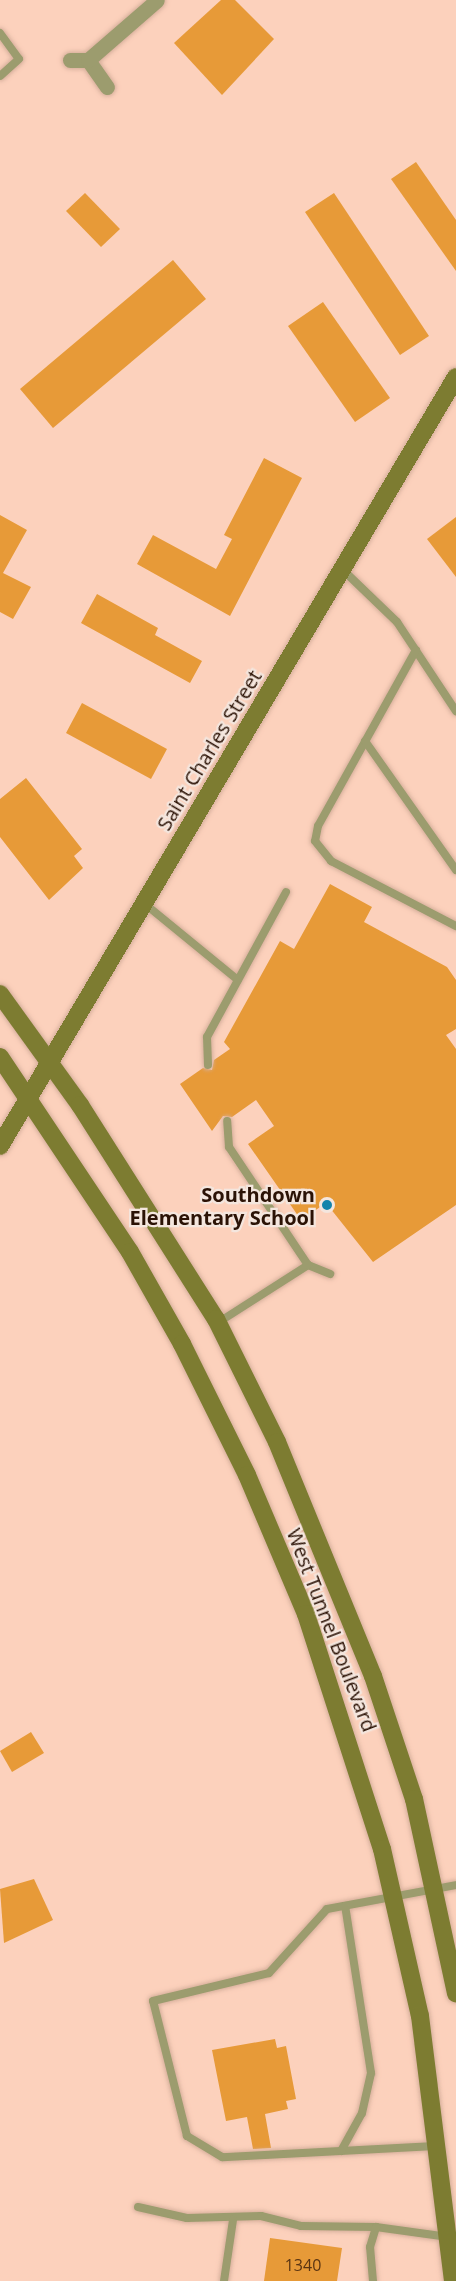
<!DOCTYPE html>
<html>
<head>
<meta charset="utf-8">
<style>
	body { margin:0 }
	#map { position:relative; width:456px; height:2281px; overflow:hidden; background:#fcd1bc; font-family:"Open Sans",sans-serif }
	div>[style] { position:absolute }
	.building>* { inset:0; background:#e79a38 }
	.roads { filter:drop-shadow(0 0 2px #d6af9b) drop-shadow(0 0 2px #d6af9b) }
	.lane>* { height:8px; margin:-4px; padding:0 4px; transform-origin:4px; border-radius:4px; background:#9c9c6e }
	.street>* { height:15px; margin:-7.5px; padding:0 7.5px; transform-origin:7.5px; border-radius:7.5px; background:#9c9c6e }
	.secondary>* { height:18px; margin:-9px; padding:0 9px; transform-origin:9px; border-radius:9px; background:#7d7c31 }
	.dots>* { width:16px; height:16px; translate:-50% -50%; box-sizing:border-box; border:3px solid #f4e6de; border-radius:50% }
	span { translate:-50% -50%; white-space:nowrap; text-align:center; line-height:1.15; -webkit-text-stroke:4.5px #f4e6de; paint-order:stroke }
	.number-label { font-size:16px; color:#5a3412 }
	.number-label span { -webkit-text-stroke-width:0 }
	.street-label { font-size:20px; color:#2b1205 }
	.poi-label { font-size:20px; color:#2b1205; font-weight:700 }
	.right { translate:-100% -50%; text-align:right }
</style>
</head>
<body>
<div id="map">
	<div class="building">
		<i style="clip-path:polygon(221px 0,235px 0,274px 39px,222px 95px,174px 43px)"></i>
		<i style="clip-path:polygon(416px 162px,456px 220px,456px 271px,391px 179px)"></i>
		<i style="clip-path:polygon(85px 193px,120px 229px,101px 247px,66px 211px)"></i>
		<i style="clip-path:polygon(334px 193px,429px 336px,400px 355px,305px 212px)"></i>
		<i style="clip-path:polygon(173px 260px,206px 299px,53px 428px,20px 389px)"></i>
		<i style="clip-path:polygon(323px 302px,390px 398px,355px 422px,288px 326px)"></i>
		<i style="clip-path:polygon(264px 458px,302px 478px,230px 616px,137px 564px,153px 535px,216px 569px,232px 539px,224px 535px)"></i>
		<i style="clip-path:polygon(0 515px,27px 530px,3px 573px,31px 587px,13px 619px,0 612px)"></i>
		<i style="clip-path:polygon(456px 517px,456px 577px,427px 539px)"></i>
		<i style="clip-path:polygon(97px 594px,158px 628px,155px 635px,202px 661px,190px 683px,81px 623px)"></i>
		<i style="clip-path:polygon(82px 703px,167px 749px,151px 779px,66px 733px)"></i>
		<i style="clip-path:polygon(26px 778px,82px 849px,74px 856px,83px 868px,49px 900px,0 837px,0 799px)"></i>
		<i style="clip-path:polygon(330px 884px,372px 907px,364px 922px,447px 967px,456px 980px,456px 1029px,446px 1035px,456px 1049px,456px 1205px,373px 1262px,326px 1203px,301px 1220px,248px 1144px,274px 1126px,256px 1100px,232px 1117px,223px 1116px,212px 1131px,180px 1084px,203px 1068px,212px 1070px,214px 1060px,230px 1049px,224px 1042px,280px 941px,294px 949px)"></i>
		<i style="clip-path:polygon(31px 1732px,44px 1753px,12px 1772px,0 1751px)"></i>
		<i style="clip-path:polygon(34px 1879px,53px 1920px,4px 1943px,0 1889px)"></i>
		<i style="clip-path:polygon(275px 2039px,277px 2048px,286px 2046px,296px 2099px,286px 2101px,288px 2109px,265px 2114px,271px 2148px,253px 2149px,247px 2117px,226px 2121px,212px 2050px)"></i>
		<i style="clip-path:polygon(270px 2238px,342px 2248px,337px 2281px,264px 2281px)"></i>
	</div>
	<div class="roads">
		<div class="lane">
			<i style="left:0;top:33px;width:32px;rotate:54deg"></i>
			<i style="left:19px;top:59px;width:25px;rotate:138deg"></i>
			<i style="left:343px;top:570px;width:75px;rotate:43.9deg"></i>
			<i style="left:397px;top:622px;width:107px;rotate:56.5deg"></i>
			<i style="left:416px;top:650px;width:201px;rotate:119.1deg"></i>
			<i style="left:318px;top:826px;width:15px;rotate:101deg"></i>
			<i style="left:315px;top:841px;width:26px;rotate:51deg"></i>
			<i style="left:331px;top:861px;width:141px;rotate:27.5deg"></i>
			<i style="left:365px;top:741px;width:158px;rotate:54.8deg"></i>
			<i style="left:145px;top:904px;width:120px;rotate:39.3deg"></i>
			<i style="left:208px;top:1065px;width:28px;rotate:-92deg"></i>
			<i style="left:207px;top:1037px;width:165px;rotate:-61.4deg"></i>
			<i style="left:308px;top:1265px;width:24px;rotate:22deg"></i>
			<i style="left:219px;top:1322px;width:106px;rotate:-32.6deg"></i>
			<i style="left:308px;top:1265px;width:142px;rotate:-123.8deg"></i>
			<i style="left:229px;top:1147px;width:26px;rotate:-94deg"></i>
			<i style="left:435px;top:2146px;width:213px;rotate:177deg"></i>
			<i style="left:222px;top:2157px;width:41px;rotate:-149deg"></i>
			<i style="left:187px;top:2136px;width:139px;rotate:-104.1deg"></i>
			<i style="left:153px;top:2001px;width:119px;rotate:-13.6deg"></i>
			<i style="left:269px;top:1973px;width:86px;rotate:-47.8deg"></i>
			<i style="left:327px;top:1909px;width:131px;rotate:-10.5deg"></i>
			<i style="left:341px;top:2151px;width:43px;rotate:-61.1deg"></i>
			<i style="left:362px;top:2113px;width:41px;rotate:-77.3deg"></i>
			<i style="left:371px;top:2073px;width:169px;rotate:-98.8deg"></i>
			<i style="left:138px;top:2207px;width:50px;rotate:12.7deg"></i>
			<i style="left:187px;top:2218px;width:74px;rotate:-1.5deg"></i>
			<i style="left:261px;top:2216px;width:41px;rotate:14deg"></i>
			<i style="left:301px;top:2226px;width:75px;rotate:0.8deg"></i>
			<i style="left:376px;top:2227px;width:73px;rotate:7.9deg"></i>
			<i style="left:224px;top:2281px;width:62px;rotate:-81.6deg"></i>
			<i style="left:373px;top:2281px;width:34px;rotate:-95deg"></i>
			<i style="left:370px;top:2247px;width:21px;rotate:-73deg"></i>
		</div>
		<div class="street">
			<i style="left:70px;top:60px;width:18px"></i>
			<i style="left:88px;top:60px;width:33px;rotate:55deg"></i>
			<i style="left:88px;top:60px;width:91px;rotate:-41deg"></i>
		</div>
		<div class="secondary">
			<i style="left:0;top:994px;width:137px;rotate:54.2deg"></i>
			<i style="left:80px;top:1105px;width:254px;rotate:57.6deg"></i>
			<i style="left:216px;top:1319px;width:137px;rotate:63.6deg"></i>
			<i style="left:277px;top:1442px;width:253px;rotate:67.7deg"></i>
			<i style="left:373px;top:1676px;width:130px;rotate:71.6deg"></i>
			<i style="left:414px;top:1799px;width:199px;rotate:77.8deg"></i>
			<i style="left:0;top:1057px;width:234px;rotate:56.3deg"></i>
			<i style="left:130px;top:1252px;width:106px;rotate:60.5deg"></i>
			<i style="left:182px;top:1344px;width:146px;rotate:63.6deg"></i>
			<i style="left:247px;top:1475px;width:151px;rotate:67deg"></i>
			<i style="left:306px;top:1614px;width:247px;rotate:72.1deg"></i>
			<i style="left:382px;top:1849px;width:171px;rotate:77.2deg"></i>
			<i style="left:420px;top:2016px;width:267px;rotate:82.9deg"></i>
			<i style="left:0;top:1146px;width:894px;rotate:-59.33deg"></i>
		</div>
	</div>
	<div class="dots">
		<i style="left:327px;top:1205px;background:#1384ab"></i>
	</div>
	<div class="number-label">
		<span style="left:303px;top:2265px">1340</span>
	</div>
	<div class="street-label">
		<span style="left:209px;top:750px;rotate:-59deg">Saint Charles Street</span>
		<span style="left:332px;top:1630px;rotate:69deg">West Tunnel Boulevard</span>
	</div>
	<div class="poi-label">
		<span class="right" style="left:315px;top:1206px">Southdown<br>Elementary School</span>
	</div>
</div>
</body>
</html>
